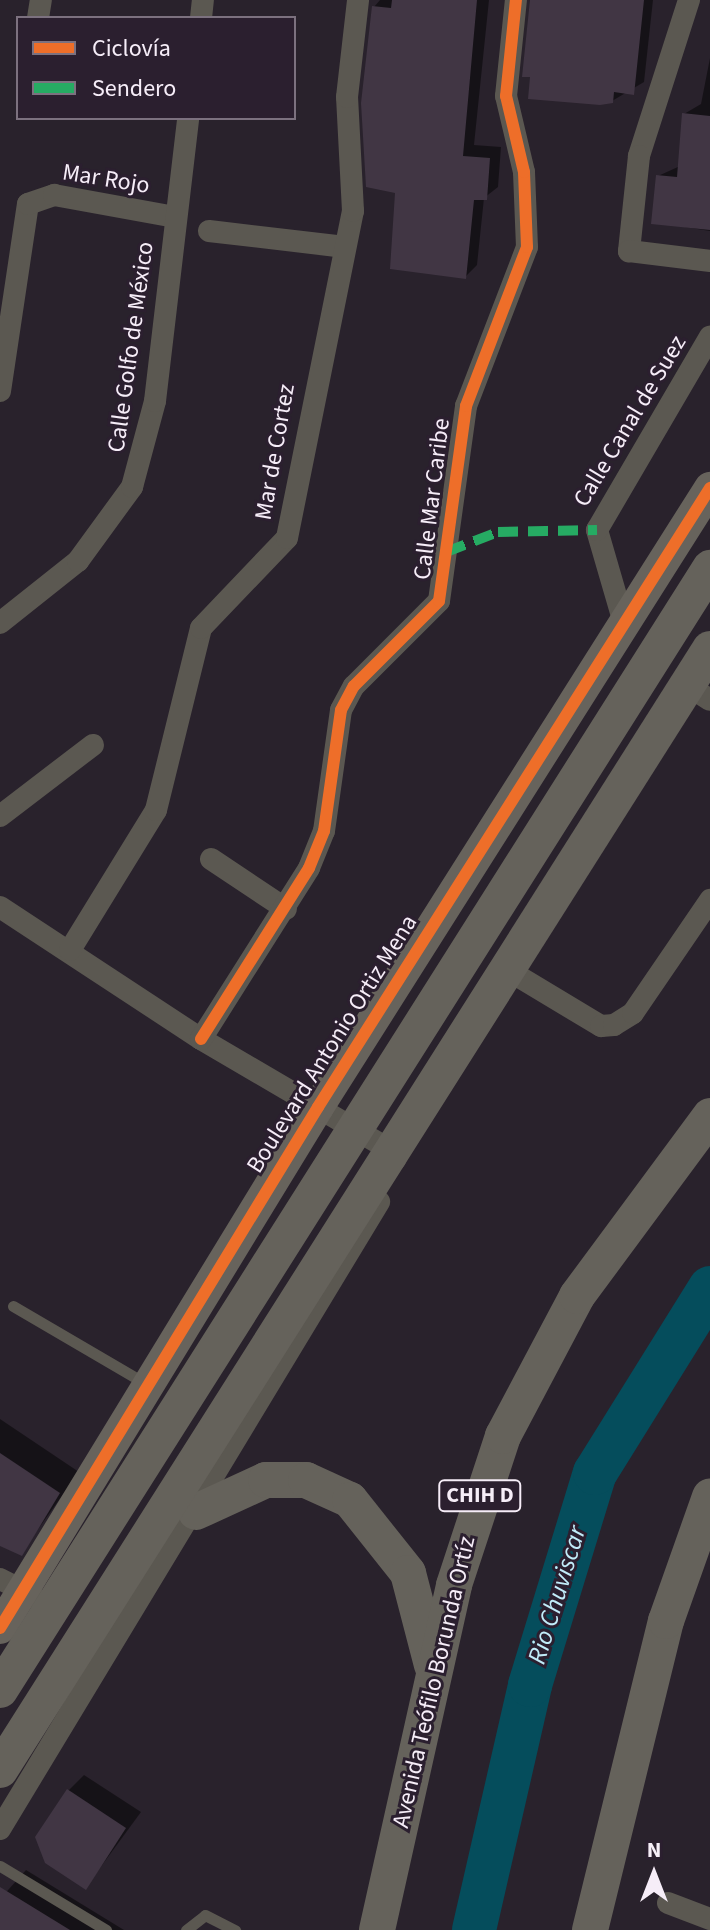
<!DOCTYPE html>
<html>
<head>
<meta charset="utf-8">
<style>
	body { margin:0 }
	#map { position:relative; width:710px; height:1930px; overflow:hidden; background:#29222c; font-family:"Source Sans 3",sans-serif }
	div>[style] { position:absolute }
	.shadow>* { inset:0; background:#0007 }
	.river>* { height:44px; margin:-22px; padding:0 22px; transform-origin:22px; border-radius:22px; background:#054d5c }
	.building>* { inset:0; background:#413644 }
	.lane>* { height:11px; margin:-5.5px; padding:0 5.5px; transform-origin:5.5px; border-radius:5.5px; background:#5b5851 }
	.street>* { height:22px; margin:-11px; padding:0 11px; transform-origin:11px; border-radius:11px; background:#5b5851 }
	.secondary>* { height:32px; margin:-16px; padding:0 16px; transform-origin:16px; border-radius:16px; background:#67635c }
	.primary>* { height:36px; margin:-18px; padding:0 18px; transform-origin:18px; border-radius:18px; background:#65625b }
	.quiet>* { height:10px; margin-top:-5px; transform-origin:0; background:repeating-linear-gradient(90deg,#26ab63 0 20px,transparent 0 30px) }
	.cycleway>* { height:12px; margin:-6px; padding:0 6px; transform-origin:6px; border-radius:6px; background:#ee6e29 }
	span { translate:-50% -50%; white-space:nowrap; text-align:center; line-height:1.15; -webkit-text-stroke:6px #2b1f2f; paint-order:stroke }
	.shield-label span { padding:2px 6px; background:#2b1f2f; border:2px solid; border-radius:6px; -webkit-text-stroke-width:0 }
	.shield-label { font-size:22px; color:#f6edf8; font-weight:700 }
	.street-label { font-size:24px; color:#f6edf8 }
	.water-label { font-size:26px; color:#c1ecf9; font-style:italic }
	.legend { position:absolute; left:16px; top:16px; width:280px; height:104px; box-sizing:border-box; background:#2b1f2f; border:2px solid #7c717f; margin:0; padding:10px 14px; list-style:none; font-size:24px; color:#f6edf8 }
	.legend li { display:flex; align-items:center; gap:16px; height:40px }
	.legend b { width:40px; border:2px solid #7c717f }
	.north { position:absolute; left:614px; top:1834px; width:80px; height:80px; -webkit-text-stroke:6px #2b1f2f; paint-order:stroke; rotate:0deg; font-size:22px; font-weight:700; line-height:32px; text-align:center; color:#f6edf8 }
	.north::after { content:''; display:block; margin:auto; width:28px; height:36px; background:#f6edf8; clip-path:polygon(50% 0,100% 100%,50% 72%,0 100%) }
</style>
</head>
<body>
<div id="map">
	<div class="shadow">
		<i style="clip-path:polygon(380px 0,489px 0,474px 145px,501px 147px,498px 187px,484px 198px,477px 265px,465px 277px,397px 191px,374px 7px)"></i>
		<i style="clip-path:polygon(532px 0,653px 0,644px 82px,612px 101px)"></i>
		<i style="clip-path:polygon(710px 58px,710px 231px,653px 222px,658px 176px,680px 166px,684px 114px,701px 104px)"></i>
		<i style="clip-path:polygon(0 1419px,79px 1472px,21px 1553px,0 1541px)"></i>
		<i style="clip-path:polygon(84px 1775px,141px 1812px,86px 1887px,68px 1791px)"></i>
		<i style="clip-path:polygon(26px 1870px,124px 1930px,0 1930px,0 1899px)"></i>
	</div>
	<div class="river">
		<i style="left:474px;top:1930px;width:251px;rotate:-77.1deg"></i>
		<i style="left:530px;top:1685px;width:222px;rotate:-73deg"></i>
		<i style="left:595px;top:1473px;width:218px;rotate:-58.1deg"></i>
	</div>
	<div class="building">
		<i style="clip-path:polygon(392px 0,477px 0,463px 156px,490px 158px,487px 200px,474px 200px,466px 279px,390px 269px,395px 193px,366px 187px,361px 103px,372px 6px,391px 8px)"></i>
		<i style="clip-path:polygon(530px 0,644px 0,634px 95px,614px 92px,613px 103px,600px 105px,528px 99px,530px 77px,522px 77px)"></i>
		<i style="clip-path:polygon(682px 113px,710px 116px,710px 230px,651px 224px,656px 175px,677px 177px)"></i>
		<i style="clip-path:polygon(0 1453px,60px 1493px,22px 1556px,0 1546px)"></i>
		<i style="clip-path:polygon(67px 1789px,126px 1828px,86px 1890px,45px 1863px,35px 1837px)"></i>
		<i style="clip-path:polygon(0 1887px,70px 1930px,0 1930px)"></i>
	</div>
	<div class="lane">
		<i style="left:13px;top:1306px;width:153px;rotate:30.3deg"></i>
		<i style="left:0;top:1866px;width:124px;rotate:31.1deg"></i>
		<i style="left:186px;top:1930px;width:24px;rotate:-38deg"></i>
		<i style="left:205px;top:1915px;width:34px;rotate:27deg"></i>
	</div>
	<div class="street">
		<i style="left:689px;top:0;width:164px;rotate:107.8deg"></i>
		<i style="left:639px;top:156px;width:96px;rotate:96deg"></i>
		<i style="left:629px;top:251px;width:82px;rotate:7deg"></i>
		<i style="left:38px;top:18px;width:18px;rotate:-81deg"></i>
		<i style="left:201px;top:18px;width:18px;rotate:-84deg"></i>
		<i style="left:209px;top:231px;width:137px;rotate:6.7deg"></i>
		<i style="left:0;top:391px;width:189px;rotate:-81.5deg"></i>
		<i style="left:28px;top:204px;width:28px;rotate:-19deg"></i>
		<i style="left:54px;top:195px;width:123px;rotate:10.3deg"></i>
		<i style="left:0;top:623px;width:100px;rotate:-38.5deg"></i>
		<i style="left:78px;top:561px;width:92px;rotate:-53.9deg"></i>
		<i style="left:132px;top:487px;width:89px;rotate:-75deg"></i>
		<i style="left:155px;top:401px;width:285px;rotate:-83.3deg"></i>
		<i style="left:624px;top:623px;width:97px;rotate:-106.2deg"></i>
		<i style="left:597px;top:530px;width:224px;rotate:-59.7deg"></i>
		<i style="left:687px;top:685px;width:27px;rotate:33deg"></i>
		<i style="left:0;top:816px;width:117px;rotate:-37.4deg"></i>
		<i style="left:211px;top:859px;width:90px;rotate:33.7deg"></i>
		<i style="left:0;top:907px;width:240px;rotate:33.3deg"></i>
		<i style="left:201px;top:1039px;width:221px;rotate:30.4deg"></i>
		<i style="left:392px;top:1151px;width:9px;rotate:69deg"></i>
		<i style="left:70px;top:950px;width:164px;rotate:-58.4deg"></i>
		<i style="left:156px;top:810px;width:187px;rotate:-76.1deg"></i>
		<i style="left:201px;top:628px;width:124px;rotate:-46.3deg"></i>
		<i style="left:287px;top:538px;width:334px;rotate:-78.6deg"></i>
		<i style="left:353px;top:211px;width:114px;rotate:-93deg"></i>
		<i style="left:347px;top:97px;width:98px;rotate:-83.5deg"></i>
		<i style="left:506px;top:969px;width:111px;rotate:31deg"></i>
		<i style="left:601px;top:1026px;width:13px;rotate:-4deg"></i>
		<i style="left:614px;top:1025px;width:22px;rotate:-32deg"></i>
		<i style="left:633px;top:1013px;width:137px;rotate:-55.7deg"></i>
		<i style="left:201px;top:1039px;width:202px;rotate:-57.7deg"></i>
		<i style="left:309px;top:868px;width:40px;rotate:-68deg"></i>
		<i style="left:324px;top:831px;width:122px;rotate:-82deg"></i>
		<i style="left:341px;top:710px;width:27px;rotate:-62deg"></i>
		<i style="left:354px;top:686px;width:120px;rotate:-45deg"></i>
		<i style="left:439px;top:601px;width:197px;rotate:-82.1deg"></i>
		<i style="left:466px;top:406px;width:170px;rotate:-69deg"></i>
		<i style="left:527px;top:247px;width:75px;rotate:-92.3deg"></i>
		<i style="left:524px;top:172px;width:78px;rotate:-103.3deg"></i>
		<i style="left:506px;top:96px;width:97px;rotate:-84.1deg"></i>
		<i style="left:0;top:1579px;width:37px;rotate:27deg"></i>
		<i style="left:0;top:1829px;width:733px;rotate:-58.85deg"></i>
		<i style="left:668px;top:1903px;width:45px;rotate:20.9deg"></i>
	</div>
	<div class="secondary">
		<i style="left:0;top:1628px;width:610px;rotate:-58.6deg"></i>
		<i style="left:318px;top:1107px;width:733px;rotate:-57.65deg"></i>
	</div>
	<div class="primary">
		<i style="left:196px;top:1512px;width:77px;rotate:-24.6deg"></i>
		<i style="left:266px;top:1480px;width:40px"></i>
		<i style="left:306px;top:1480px;width:48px;rotate:24.4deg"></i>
		<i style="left:350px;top:1500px;width:93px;rotate:51.5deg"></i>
		<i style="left:408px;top:1573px;width:95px;rotate:75.4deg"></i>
		<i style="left:0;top:1690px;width:1328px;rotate:-57.67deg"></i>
		<i style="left:0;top:1770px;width:1327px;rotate:-57.65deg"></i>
		<i style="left:377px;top:1930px;width:353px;rotate:-77.4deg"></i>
		<i style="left:454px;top:1585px;width:157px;rotate:-71.8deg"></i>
		<i style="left:503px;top:1436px;width:158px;rotate:-62.1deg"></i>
		<i style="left:577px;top:1296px;width:224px;rotate:-53.5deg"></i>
		<i style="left:590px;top:1930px;width:318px;rotate:-76.2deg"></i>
		<i style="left:666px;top:1621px;width:132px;rotate:-70.5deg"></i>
	</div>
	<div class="quiet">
		<i style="left:446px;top:552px;width:56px;rotate:-21deg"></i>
		<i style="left:498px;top:532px;width:99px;rotate:-1.2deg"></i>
	</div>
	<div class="cycleway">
		<i style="left:201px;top:1039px;width:202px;rotate:-57.7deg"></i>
		<i style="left:309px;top:868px;width:40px;rotate:-68deg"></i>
		<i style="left:324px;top:831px;width:122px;rotate:-82deg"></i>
		<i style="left:341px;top:710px;width:27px;rotate:-62deg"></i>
		<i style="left:354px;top:686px;width:120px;rotate:-45deg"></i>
		<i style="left:439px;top:601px;width:197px;rotate:-82.1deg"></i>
		<i style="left:466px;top:406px;width:170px;rotate:-69deg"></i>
		<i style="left:527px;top:247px;width:75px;rotate:-92.3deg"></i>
		<i style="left:524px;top:172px;width:78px;rotate:-103.3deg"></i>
		<i style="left:506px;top:96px;width:97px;rotate:-84.1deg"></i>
		<i style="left:0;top:1628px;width:610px;rotate:-58.6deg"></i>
		<i style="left:318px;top:1107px;width:733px;rotate:-57.65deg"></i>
	</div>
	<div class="shield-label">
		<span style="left:480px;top:1496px">CHIH D</span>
	</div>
	<div class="street-label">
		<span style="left:106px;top:179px;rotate:9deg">Mar Rojo</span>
		<span style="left:131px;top:347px;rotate:-82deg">Calle Golfo de México</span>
		<span style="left:630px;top:421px;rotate:-59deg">Calle Canal de Suez</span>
		<span style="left:275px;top:452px;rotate:-80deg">Mar de Cortez</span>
		<span style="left:432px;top:499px;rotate:-83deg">Calle Mar Caribe</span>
		<span style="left:332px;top:1044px;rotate:-58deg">Boulevard Antonio Ortiz Mena</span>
		<span style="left:434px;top:1682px;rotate:-77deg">Avenida Teófilo Borunda Ortíz</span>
	</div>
	<div class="water-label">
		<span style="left:557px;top:1595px;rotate:-73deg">Rio Chuviscar</span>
	</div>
	<ul class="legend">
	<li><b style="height:10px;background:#ee6e29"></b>Ciclovía</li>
	<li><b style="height:10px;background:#26ab63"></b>Sendero</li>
	</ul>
	<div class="north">N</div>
</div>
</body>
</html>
